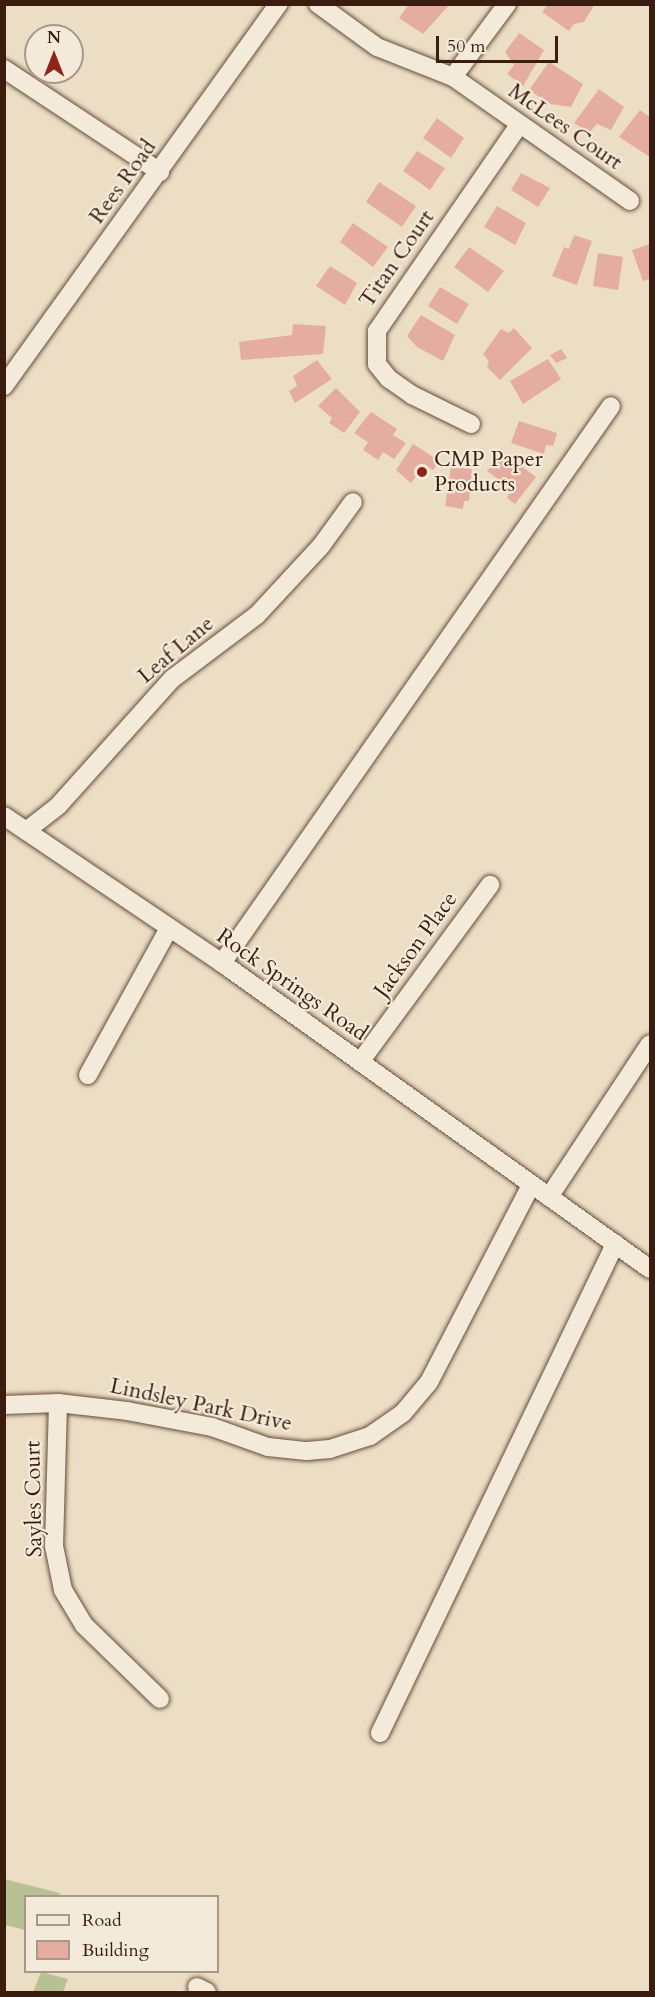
<!DOCTYPE html>
<html>
<head>
<meta charset="utf-8">
<style>
	body { margin:0 }
	#map { position:relative; width:655px; height:1997px; overflow:hidden; background:#ecdec4; font-family:Cardo,serif }
	div>[style] { position:absolute }
	.green>* { inset:0; background:#b8c194 }
	.building>* { inset:0; background:#e5ad9f }
	.roads { filter:drop-shadow(0 0 2px #664d3c) drop-shadow(0 0 2px #664d3c) }
	.minor>* { height:18px; margin:-9px; padding:0 9px; transform-origin:9px; border-radius:9px; background:#f3ead9 }
	.dots>* { width:16px; height:16px; translate:-50% -50%; box-sizing:border-box; border:3px solid #f3ead9; border-radius:50% }
	span { translate:-50% -50%; white-space:nowrap; text-align:center; line-height:1.15; -webkit-text-stroke:4.5px #f3ead9; paint-order:stroke }
	.street-label { font-size:22px; color:#3a1d0f }
	.poi-label { font-size:22px; color:#3a1d0f }
	.left { translate:0 -50%; text-align:left }
	.frame { position:absolute; inset:0; border:6px solid #3a1d0f; pointer-events:none }
	.legend { position:absolute; left:24px; top:1895px; width:195px; height:78px; box-sizing:border-box; background:#f3ead9; border:2px solid #a99888; margin:0; padding:8px 10px; list-style:none; font-size:18px; color:#3a1d0f }
	.legend li { display:flex; align-items:center; gap:12px; height:30px }
	.legend b { width:30px; border:2px solid #a99888 }
	.north { position:absolute; left:24px; top:24px; width:60px; height:60px; box-sizing:border-box; background:#f3ead9; border:2px solid #a99888; border-radius:50%; rotate:0deg; font-size:16px; font-weight:700; line-height:24px; text-align:center; color:#3a1d0f }
	.north::after { content:''; display:block; margin:auto; width:21px; height:27px; background:#8f2418; clip-path:polygon(50% 0,100% 100%,50% 72%,0 100%) }
	.scale { position:absolute; left:436px; top:36px; width:122px; height:27px; box-sizing:border-box; border:3px solid #3a1d0f; border-top:0; padding-left:8px; font-size:18px; line-height:21px; white-space:nowrap; color:#3a1d0f; -webkit-text-stroke:4px #f3ead9; paint-order:stroke }
</style>
</head>
<body>
<div id="map">
	<div class="green">
		<i style="clip-path:polygon(4px 1879px,60px 1893px,59px 1896px,26px 1896px,25px 1930px,5px 1925px)"></i>
		<i style="clip-path:polygon(41px 1972px,68px 1979px,63px 1992px,33px 1992px)"></i>
	</div>
	<div class="building">
		<i style="clip-path:polygon(409px 4px,450px 4px,423px 34px,399px 18px)"></i>
		<i style="clip-path:polygon(548px 4px,595px 4px,584px 22px,574px 24px,569px 31px,542px 12px)"></i>
		<i style="clip-path:polygon(519px 33px,544px 50px,523px 86px,507px 74px,514px 65px,505px 52px)"></i>
		<i style="clip-path:polygon(549px 62px,583px 84px,571px 107px,550px 104px,529px 90px)"></i>
		<i style="clip-path:polygon(599px 89px,624px 107px,611px 130px,597px 124px,589px 133px,574px 123px)"></i>
		<i style="clip-path:polygon(640px 110px,650px 117px,650px 157px,619px 137px)"></i>
		<i style="clip-path:polygon(437px 118px,464px 138px,451px 158px,423px 138px)"></i>
		<i style="clip-path:polygon(417px 151px,445px 168px,430px 190px,403px 171px)"></i>
		<i style="clip-path:polygon(521px 173px,550px 188px,538px 207px,511px 190px)"></i>
		<i style="clip-path:polygon(379px 182px,416px 206px,402px 227px,366px 202px)"></i>
		<i style="clip-path:polygon(497px 206px,526px 223px,515px 245px,484px 227px)"></i>
		<i style="clip-path:polygon(353px 223px,388px 247px,373px 267px,340px 242px)"></i>
		<i style="clip-path:polygon(574px 235px,592px 241px,577px 285px,552px 276px,564px 247px,569px 249px)"></i>
		<i style="clip-path:polygon(650px 244px,650px 279px,643px 281px,632px 250px)"></i>
		<i style="clip-path:polygon(469px 247px,504px 271px,488px 292px,454px 267px)"></i>
		<i style="clip-path:polygon(598px 253px,623px 257px,618px 290px,593px 286px)"></i>
		<i style="clip-path:polygon(330px 266px,357px 283px,345px 305px,316px 286px)"></i>
		<i style="clip-path:polygon(440px 287px,469px 304px,457px 324px,428px 306px)"></i>
		<i style="clip-path:polygon(421px 315px,455px 335px,443px 361px,417px 347px,407px 336px)"></i>
		<i style="clip-path:polygon(293px 324px,326px 326px,323px 354px,241px 360px,239px 342px,292px 335px)"></i>
		<i style="clip-path:polygon(514px 328px,532px 348px,500px 380px,487px 367px,489px 362px,483px 354px,501px 329px,509px 333px)"></i>
		<i style="clip-path:polygon(561px 349px,567px 358px,556px 363px,550px 355px)"></i>
		<i style="clip-path:polygon(548px 359px,561px 379px,523px 404px,510px 381px)"></i>
		<i style="clip-path:polygon(317px 360px,332px 379px,295px 403px,289px 391px,297px 386px,293px 376px)"></i>
		<i style="clip-path:polygon(336px 388px,360px 412px,344px 433px,329px 423px,332px 418px,318px 406px)"></i>
		<i style="clip-path:polygon(371px 412px,397px 429px,393px 435px,406px 443px,394px 459px,383px 452px,378px 460px,363px 450px,368px 442px,354px 433px)"></i>
		<i style="clip-path:polygon(519px 421px,557px 433px,553px 446px,546px 445px,544px 454px,511px 443px)"></i>
		<i style="clip-path:polygon(413px 444px,439px 461px,433px 470px,425px 465px,411px 483px,396px 470px)"></i>
		<i style="clip-path:polygon(504px 453px,536px 477px,515px 504px,507px 498px,511px 489px,487px 471px)"></i>
		<i style="clip-path:polygon(451px 466px,472px 469px,469px 501px,464px 501px,463px 509px,445px 506px)"></i>
	</div>
	<div class="roads">
		<div class="minor">
			<i style="left:318px;top:4px;width:73px;rotate:36.1deg"></i>
			<i style="left:377px;top:47px;width:82px;rotate:21.5deg"></i>
			<i style="left:453px;top:77px;width:216px;rotate:35deg"></i>
			<i style="left:4px;top:69px;width:187px;rotate:33.4deg"></i>
			<i style="left:453px;top:77px;width:91px;rotate:-53.5deg"></i>
			<i style="left:4px;top:386px;width:471px;rotate:-54.3deg"></i>
			<i style="left:471px;top:424px;width:66px;rotate:-153.8deg"></i>
			<i style="left:412px;top:395px;width:28px;rotate:-145deg"></i>
			<i style="left:389px;top:379px;width:19px;rotate:-129deg"></i>
			<i style="left:377px;top:364px;width:33px;rotate:-90deg"></i>
			<i style="left:377px;top:331px;width:250px;rotate:-55.4deg"></i>
			<i style="left:4px;top:816px;width:263px;rotate:34deg"></i>
			<i style="left:222px;top:963px;width:526px;rotate:35.56deg"></i>
			<i style="left:26px;top:831px;width:41px;rotate:-38deg"></i>
			<i style="left:58px;top:806px;width:171px;rotate:-48.1deg"></i>
			<i style="left:172px;top:679px;width:106px;rotate:-37deg"></i>
			<i style="left:257px;top:615px;width:94px;rotate:-47.2deg"></i>
			<i style="left:321px;top:546px;width:54px;rotate:-54deg"></i>
			<i style="left:222px;top:963px;width:679px;rotate:-55.07deg"></i>
			<i style="left:360px;top:1062px;width:220px;rotate:-53.7deg"></i>
			<i style="left:88px;top:1075px;width:168px;rotate:-61.1deg"></i>
			<i style="left:549px;top:1197px;width:183px;rotate:-56.6deg"></i>
			<i style="left:58px;top:1403px;width:143px;rotate:91.6deg"></i>
			<i style="left:54px;top:1546px;width:45px;rotate:78.4deg"></i>
			<i style="left:63px;top:1590px;width:41px;rotate:59deg"></i>
			<i style="left:84px;top:1625px;width:106px;rotate:44.2deg"></i>
			<i style="left:4px;top:1405px;width:54px;rotate:-2.1deg"></i>
			<i style="left:58px;top:1403px;width:69px;rotate:6.6deg"></i>
			<i style="left:127px;top:1411px;width:86px;rotate:10.7deg"></i>
			<i style="left:212px;top:1427px;width:59px;rotate:19.7deg"></i>
			<i style="left:268px;top:1447px;width:39px;rotate:6deg"></i>
			<i style="left:307px;top:1451px;width:23px;rotate:-5deg"></i>
			<i style="left:330px;top:1449px;width:42px;rotate:-18deg"></i>
			<i style="left:370px;top:1436px;width:40px;rotate:-34.9deg"></i>
			<i style="left:403px;top:1413px;width:40px;rotate:-50deg"></i>
			<i style="left:429px;top:1382px;width:222px;rotate:-62.6deg"></i>
			<i style="left:380px;top:1733px;width:543px;rotate:-64.33deg"></i>
			<i style="left:197px;top:1987px;width:11px;rotate:27deg"></i>
		</div>
	</div>
	<div class="dots">
		<i style="left:422px;top:472px;background:#8f2418"></i>
	</div>
	<div class="street-label">
		<span style="left:565px;top:127px;rotate:35deg">McLees Court</span>
		<span style="left:123px;top:182px;rotate:-54deg">Rees Road</span>
		<span style="left:397px;top:259px;rotate:-55deg">Titan Court</span>
		<span style="left:176px;top:650px;rotate:-40deg">Leaf Lane</span>
		<span style="left:416px;top:945px;rotate:-54deg">Jackson Place</span>
		<span style="left:292px;top:985px;rotate:35deg">Rock Springs Road</span>
		<span style="left:201px;top:1405px;rotate:12deg">Lindsley Park Drive</span>
		<span style="left:34px;top:1499px;rotate:-91deg">Sayles Court</span>
	</div>
	<div class="poi-label">
		<span class="left" style="left:434px;top:472px">CMP Paper<br>Products</span>
	</div>
	<div class="frame"></div>
	<ul class="legend">
	<li><b style="height:8px;background:#f3ead9"></b>Road</li>
	<li><b style="height:16px;background:#e5ad9f"></b>Building</li>
	</ul>
	<div class="north">N</div>
	<div class="scale">50 m</div>
</div>
</body>
</html>
